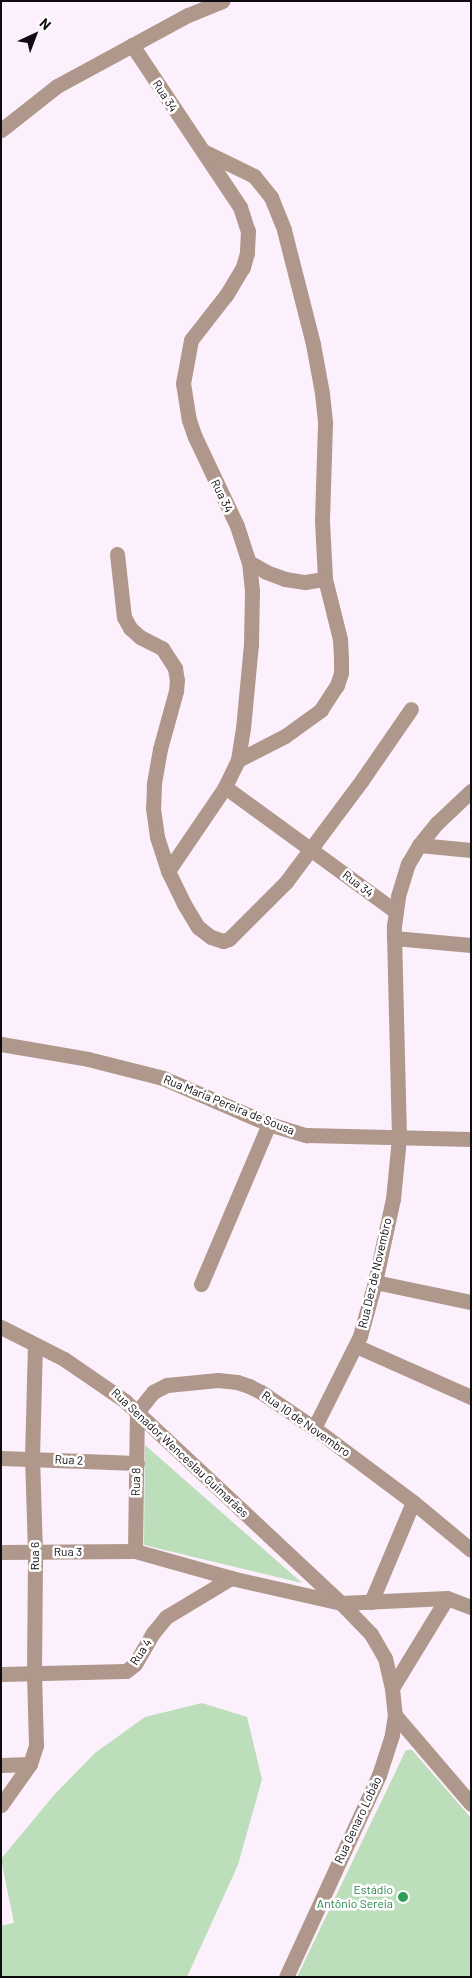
<!DOCTYPE html>
<html>
<head>
<meta charset="utf-8">
<style>
	body { margin:0 }
	#map { position:relative; width:472px; height:1978px; overflow:hidden; background:#fdf0fd; font-family:Barlow,sans-serif }
	div>[style] { position:absolute }
	.green>* { inset:0; background:#bcdeba }
	.minor>* { height:15px; margin:-7.5px; padding:0 7.5px; transform-origin:7.5px; border-radius:7.5px; background:#af988b }
	.dots>* { width:14px; height:14px; translate:-50% -50%; box-sizing:border-box; border:2px solid #fff; border-radius:50% }
	span { translate:-50% -50%; white-space:nowrap; text-align:center; line-height:1.15; -webkit-text-stroke:5px #fff; paint-order:stroke }
	.street-label { font-size:12px; color:#0f0b10 }
	.leisure-label { font-size:12px; color:#27864d }
	.right { translate:-100% -50%; text-align:right }
	.frame { position:absolute; inset:0; border:2px solid #0f0b10; pointer-events:none }
	.north { position:absolute; left:10px; top:10px; width:50px; height:50px; -webkit-text-stroke:4px #fff; paint-order:stroke; rotate:43deg; font-size:14px; font-weight:700; line-height:20px; text-align:center; color:#0f0b10 }
	.north::after { content:''; display:block; margin:auto; width:18px; height:22px; background:#0f0b10; clip-path:polygon(50% 0,100% 100%,50% 72%,0 100%) }
</style>
</head>
<body>
<div id="map">
	<div class="green">
		<i style="clip-path:polygon(145px 1445px,302px 1583px,144px 1545px)"></i>
		<i style="clip-path:polygon(202px 1703px,247px 1717px,262px 1779px,238px 1865px,187px 1977px,1px 1977px,1px 1926px,14px 1923px,1px 1859px,54px 1795px,95px 1753px,145px 1717px)"></i>
		<i style="clip-path:polygon(406px 1750px,412px 1750px,471px 1818px,471px 1977px,297px 1977px)"></i>
	</div>
	<div class="minor">
		<i style="left:132px;top:45px;width:195px;rotate:56.3deg"></i>
		<i style="left:240px;top:207px;width:25px;rotate:72deg"></i>
		<i style="left:248px;top:231px;width:22px;rotate:93deg"></i>
		<i style="left:247px;top:253px;width:15px;rotate:106deg"></i>
		<i style="left:243px;top:267px;width:33px;rotate:121deg"></i>
		<i style="left:226px;top:295px;width:57px;rotate:127.9deg"></i>
		<i style="left:191px;top:340px;width:44px;rotate:100.5deg"></i>
		<i style="left:183px;top:383px;width:37px;rotate:81deg"></i>
		<i style="left:189px;top:420px;width:18px;rotate:71deg"></i>
		<i style="left:195px;top:437px;width:98px;rotate:64.7deg"></i>
		<i style="left:237px;top:526px;width:38px;rotate:72deg"></i>
		<i style="left:249px;top:562px;width:29px;rotate:84deg"></i>
		<i style="left:252px;top:591px;width:53px;rotate:91.1deg"></i>
		<i style="left:251px;top:644px;width:84px;rotate:95.4deg"></i>
		<i style="left:243px;top:728px;width:32px;rotate:99deg"></i>
		<i style="left:238px;top:760px;width:30px;rotate:116deg"></i>
		<i style="left:225px;top:787px;width:210px;rotate:36.1deg"></i>
		<i style="left:1px;top:130px;width:71px;rotate:-38.2deg"></i>
		<i style="left:57px;top:86px;width:149px;rotate:-28.5deg"></i>
		<i style="left:188px;top:15px;width:37px;rotate:-22deg"></i>
		<i style="left:203px;top:151px;width:57px;rotate:26.1deg"></i>
		<i style="left:254px;top:176px;width:27px;rotate:51deg"></i>
		<i style="left:271px;top:197px;width:35px;rotate:68deg"></i>
		<i style="left:284px;top:230px;width:118px;rotate:75.7deg"></i>
		<i style="left:313px;top:344px;width:50px;rotate:79.6deg"></i>
		<i style="left:322px;top:393px;width:31px;rotate:84deg"></i>
		<i style="left:325px;top:424px;width:97px;rotate:91.8deg"></i>
		<i style="left:322px;top:521px;width:58px;rotate:87deg"></i>
		<i style="left:325px;top:579px;width:62px;rotate:76deg"></i>
		<i style="left:340px;top:639px;width:20px;rotate:87deg"></i>
		<i style="left:341px;top:659px;width:14px;rotate:90deg"></i>
		<i style="left:341px;top:673px;width:13px;rotate:108deg"></i>
		<i style="left:337px;top:685px;width:30px;rotate:123deg"></i>
		<i style="left:321px;top:710px;width:44px;rotate:144.2deg"></i>
		<i style="left:285px;top:736px;width:53px;rotate:152.9deg"></i>
		<i style="left:117px;top:554px;width:63px;rotate:83.7deg"></i>
		<i style="left:124px;top:617px;width:13px;rotate:61deg"></i>
		<i style="left:130px;top:628px;width:13px;rotate:42deg"></i>
		<i style="left:140px;top:637px;width:25px;rotate:27deg"></i>
		<i style="left:162px;top:648px;width:24px;rotate:57deg"></i>
		<i style="left:175px;top:668px;width:12px;rotate:81deg"></i>
		<i style="left:177px;top:680px;width:11px;rotate:95deg"></i>
		<i style="left:176px;top:691px;width:60px;rotate:105.4deg"></i>
		<i style="left:160px;top:749px;width:36px;rotate:100deg"></i>
		<i style="left:154px;top:784px;width:24px;rotate:92deg"></i>
		<i style="left:153px;top:808px;width:29px;rotate:82deg"></i>
		<i style="left:157px;top:837px;width:36px;rotate:72deg"></i>
		<i style="left:168px;top:871px;width:37px;rotate:64deg"></i>
		<i style="left:184px;top:904px;width:27px;rotate:59deg"></i>
		<i style="left:198px;top:927px;width:16px;rotate:38deg"></i>
		<i style="left:211px;top:937px;width:13px;rotate:18deg"></i>
		<i style="left:223px;top:941px;width:6px;rotate:-18deg"></i>
		<i style="left:229px;top:939px;width:81px;rotate:-45deg"></i>
		<i style="left:286px;top:882px;width:127px;rotate:-53.3deg"></i>
		<i style="left:362px;top:780px;width:86px;rotate:-55.4deg"></i>
		<i style="left:249px;top:562px;width:20px;rotate:30deg"></i>
		<i style="left:266px;top:572px;width:20px;rotate:20deg"></i>
		<i style="left:285px;top:579px;width:20px;rotate:9deg"></i>
		<i style="left:305px;top:582px;width:20px;rotate:-9deg"></i>
		<i style="left:419px;top:845px;width:52px;rotate:5.5deg"></i>
		<i style="left:168px;top:871px;width:102px;rotate:-55.8deg"></i>
		<i style="left:394px;top:938px;width:77px;rotate:5.2deg"></i>
		<i style="left:1px;top:1044px;width:88px;rotate:9.8deg"></i>
		<i style="left:88px;top:1059px;width:77px;rotate:14.2deg"></i>
		<i style="left:163px;top:1078px;width:116px;rotate:23.5deg"></i>
		<i style="left:269px;top:1124px;width:39px;rotate:17deg"></i>
		<i style="left:306px;top:1135px;width:165px;rotate:1.4deg"></i>
		<i style="left:375px;top:1282px;width:98px;rotate:11.8deg"></i>
		<i style="left:201px;top:1284px;width:174px;rotate:-67deg"></i>
		<i style="left:1px;top:1327px;width:71px;rotate:26.9deg"></i>
		<i style="left:64px;top:1359px;width:74px;rotate:34.5deg"></i>
		<i style="left:125px;top:1401px;width:296px;rotate:43.1deg"></i>
		<i style="left:341px;top:1603px;width:106px;rotate:-2.7deg"></i>
		<i style="left:447px;top:1598px;width:26px;rotate:21deg"></i>
		<i style="left:356px;top:1346px;width:126px;rotate:23.9deg"></i>
		<i style="left:137px;top:1412px;width:26px;rotate:-51deg"></i>
		<i style="left:153px;top:1392px;width:16px;rotate:-27deg"></i>
		<i style="left:167px;top:1385px;width:51px;rotate:-5.6deg"></i>
		<i style="left:218px;top:1380px;width:19px;rotate:6deg"></i>
		<i style="left:237px;top:1382px;width:13px;rotate:18deg"></i>
		<i style="left:249px;top:1386px;width:13px;rotate:27deg"></i>
		<i style="left:261px;top:1392px;width:64px;rotate:34.2deg"></i>
		<i style="left:314px;top:1428px;width:124px;rotate:36.8deg"></i>
		<i style="left:413px;top:1502px;width:75px;rotate:39.6deg"></i>
		<i style="left:314px;top:1428px;width:103px;rotate:-63.4deg"></i>
		<i style="left:360px;top:1336px;width:56px;rotate:-74.5deg"></i>
		<i style="left:375px;top:1282px;width:85px;rotate:-77.8deg"></i>
		<i style="left:393px;top:1199px;width:61px;rotate:-84.4deg"></i>
		<i style="left:399px;top:1138px;width:212px;rotate:-91.4deg"></i>
		<i style="left:394px;top:926px;width:30px;rotate:-82deg"></i>
		<i style="left:398px;top:896px;width:34px;rotate:-73deg"></i>
		<i style="left:408px;top:864px;width:22px;rotate:-60deg"></i>
		<i style="left:419px;top:845px;width:28px;rotate:-51deg"></i>
		<i style="left:437px;top:823px;width:47px;rotate:-43.3deg"></i>
		<i style="left:1px;top:1458px;width:136px;rotate:2.1deg"></i>
		<i style="left:135px;top:1551px;width:139px;rotate:-89.2deg"></i>
		<i style="left:1px;top:1552px;width:134px;rotate:-0.4deg"></i>
		<i style="left:135px;top:1551px;width:100px;rotate:15.7deg"></i>
		<i style="left:231px;top:1578px;width:113px;rotate:12.8deg"></i>
		<i style="left:341px;top:1603px;width:43px;rotate:45.9deg"></i>
		<i style="left:371px;top:1634px;width:28px;rotate:60deg"></i>
		<i style="left:385px;top:1658px;width:31px;rotate:77deg"></i>
		<i style="left:392px;top:1688px;width:27px;rotate:84deg"></i>
		<i style="left:395px;top:1715px;width:20px;rotate:99deg"></i>
		<i style="left:392px;top:1735px;width:42px;rotate:108deg"></i>
		<i style="left:379px;top:1775px;width:222px;rotate:114.7deg"></i>
		<i style="left:371px;top:1602px;width:108px;rotate:-67.2deg"></i>
		<i style="left:1px;top:1674px;width:125px;rotate:-1.4deg"></i>
		<i style="left:126px;top:1671px;width:11px;rotate:-38deg"></i>
		<i style="left:135px;top:1664px;width:36px;rotate:-60deg"></i>
		<i style="left:153px;top:1633px;width:21px;rotate:-51deg"></i>
		<i style="left:166px;top:1617px;width:76px;rotate:-31deg"></i>
		<i style="left:392px;top:1688px;width:105px;rotate:-58.6deg"></i>
		<i style="left:395px;top:1715px;width:117px;rotate:49.5deg"></i>
		<i style="left:1px;top:1765px;width:29px;rotate:-2deg"></i>
		<i style="left:1px;top:1805px;width:50px;rotate:-54.7deg"></i>
		<i style="left:30px;top:1764px;width:20px;rotate:-72deg"></i>
		<i style="left:36px;top:1745px;width:72px;rotate:-91.6deg"></i>
		<i style="left:34px;top:1673px;width:121px;rotate:-89.5deg"></i>
		<i style="left:35px;top:1552px;width:94px;rotate:-91.8deg"></i>
		<i style="left:32px;top:1458px;width:112px;rotate:-88.5deg"></i>
	</div>
	<div class="dots">
		<i style="left:403px;top:1897px;background:#2e9e5b"></i>
	</div>
	<div class="street-label">
		<span style="left:165px;top:96px;rotate:57deg">Rua 34</span>
		<span style="left:222px;top:496px;rotate:64deg">Rua 34</span>
		<span style="left:358px;top:884px;rotate:37deg">Rua 34</span>
		<span style="left:229px;top:1105px;rotate:22deg">Rua Maria Pereira de Sousa</span>
		<span style="left:375px;top:1273px;rotate:-77deg">Rua Dez de Novembro</span>
		<span style="left:306px;top:1424px;rotate:35deg">Rua 10 de Novembro</span>
		<span style="left:180px;top:1453px;rotate:43deg">Rua Senador Wenceslau Guimarães</span>
		<span style="left:69px;top:1460px;rotate:2deg">Rua 2</span>
		<span style="left:136px;top:1482px;rotate:-89deg">Rua 8</span>
		<span style="left:68px;top:1552px">Rua 3</span>
		<span style="left:35px;top:1556px;rotate:-90deg">Rua 6</span>
		<span style="left:141px;top:1652px;rotate:-57deg">Rua 4</span>
		<span style="left:358px;top:1820px;rotate:-65deg">Rua Genaro Lobão</span>
	</div>
	<div class="leisure-label">
		<span class="right" style="left:393px;top:1897px">Estádio<br>Antônio Sereia</span>
	</div>
	<div class="frame"></div>
	<div class="north">N</div>
</div>
</body>
</html>
